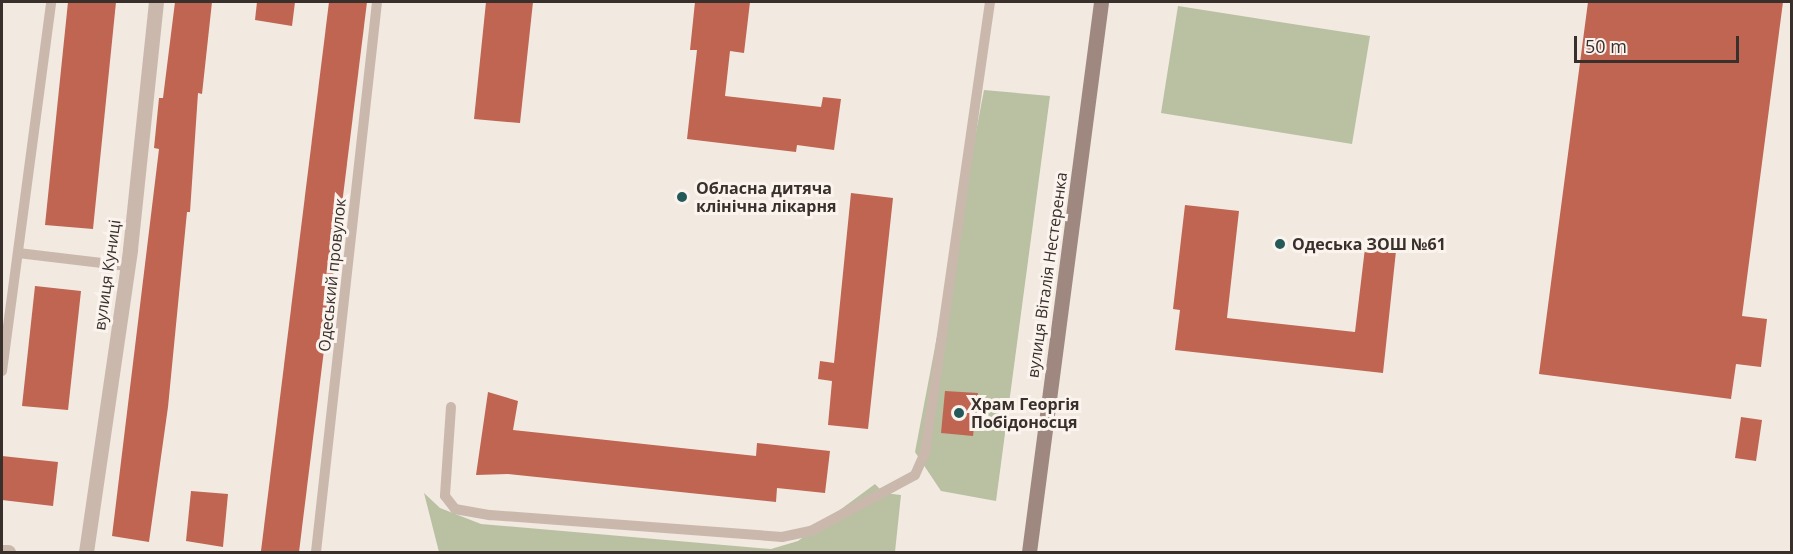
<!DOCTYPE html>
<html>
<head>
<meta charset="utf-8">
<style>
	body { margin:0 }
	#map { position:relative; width:1793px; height:554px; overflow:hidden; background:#f2e9e1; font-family:"Open Sans",sans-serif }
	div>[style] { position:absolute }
	.green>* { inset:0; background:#b9c1a2 }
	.building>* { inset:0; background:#bf6552 }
	.lane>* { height:10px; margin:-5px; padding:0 5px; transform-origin:5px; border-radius:5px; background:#cab8ad }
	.street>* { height:15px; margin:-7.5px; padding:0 7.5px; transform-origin:7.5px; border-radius:7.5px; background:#cab8ad }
	.secondary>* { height:15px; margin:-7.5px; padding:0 7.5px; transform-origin:7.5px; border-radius:7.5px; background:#9e887f }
	.dots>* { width:16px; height:16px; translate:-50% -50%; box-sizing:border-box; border:3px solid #faf3ee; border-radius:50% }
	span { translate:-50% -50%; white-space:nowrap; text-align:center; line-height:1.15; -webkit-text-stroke:6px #faf3ee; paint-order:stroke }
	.poi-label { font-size:16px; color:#392f2b; font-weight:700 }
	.left { translate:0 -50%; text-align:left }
	.street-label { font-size:16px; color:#392f2b }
	.frame { position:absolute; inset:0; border:3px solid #392f2b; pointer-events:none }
	.scale { position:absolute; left:1574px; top:36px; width:165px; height:27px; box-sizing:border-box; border:3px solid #392f2b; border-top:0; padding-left:8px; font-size:18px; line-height:21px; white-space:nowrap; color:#392f2b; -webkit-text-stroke:4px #faf3ee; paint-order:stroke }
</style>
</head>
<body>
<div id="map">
	<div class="green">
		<i style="clip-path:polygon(1178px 6px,1370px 36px,1352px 144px,1161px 113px)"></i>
		<i style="clip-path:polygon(984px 90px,1050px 96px,996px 501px,941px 491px,915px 452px)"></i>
		<i style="clip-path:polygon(875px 484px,884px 493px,901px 495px,895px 552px,439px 552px,424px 493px,440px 508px,481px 524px,771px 549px,798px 541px)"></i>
	</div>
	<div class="building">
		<i style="clip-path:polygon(68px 2px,116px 2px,93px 229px,45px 225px)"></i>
		<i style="clip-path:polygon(175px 2px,212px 2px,202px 94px,198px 93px,190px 212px,187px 212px,168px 407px,149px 542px,112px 536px,159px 149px,154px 148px,159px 98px,163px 98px)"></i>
		<i style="clip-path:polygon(257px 2px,295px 2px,292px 26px,255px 20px)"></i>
		<i style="clip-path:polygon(329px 2px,367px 2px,299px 552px,270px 552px,261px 551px)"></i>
		<i style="clip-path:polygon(486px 2px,533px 2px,520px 123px,474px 119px)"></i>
		<i style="clip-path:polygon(695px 2px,750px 2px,744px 53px,730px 51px,725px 96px,821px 107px,823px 97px,841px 99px,834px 150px,797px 145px,796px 152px,687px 139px,697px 50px,690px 50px)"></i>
		<i style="clip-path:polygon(1588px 2px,1783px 2px,1742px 316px,1767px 319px,1761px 367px,1736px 364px,1731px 399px,1539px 374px)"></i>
		<i style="clip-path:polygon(851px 193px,893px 198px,868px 429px,828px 425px,832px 381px,818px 379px,820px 361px,834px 363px)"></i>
		<i style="clip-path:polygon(1185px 205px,1239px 211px,1227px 318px,1355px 332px,1365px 248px,1396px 251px,1383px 373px,1175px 350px,1180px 310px,1173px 309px)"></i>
		<i style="clip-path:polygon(35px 286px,81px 291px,68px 410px,22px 406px)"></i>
		<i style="clip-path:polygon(945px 391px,978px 393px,973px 436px,941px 433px)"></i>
		<i style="clip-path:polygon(488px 392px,518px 401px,513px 430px,756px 456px,757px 443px,830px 451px,825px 493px,777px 488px,776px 502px,508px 474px,476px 475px)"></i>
		<i style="clip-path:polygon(1741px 417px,1762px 420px,1756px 461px,1735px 458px)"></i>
		<i style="clip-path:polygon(2px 456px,58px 462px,53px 506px,2px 500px)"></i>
		<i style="clip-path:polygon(191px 491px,228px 494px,223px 547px,186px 541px)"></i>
	</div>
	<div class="lane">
		<i style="left:18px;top:253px;width:110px;rotate:6.8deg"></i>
		<i style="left:2px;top:371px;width:372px;rotate:-82.4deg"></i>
		<i style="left:451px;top:407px;width:89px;rotate:93.9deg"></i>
		<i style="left:445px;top:496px;width:16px;rotate:52deg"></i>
		<i style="left:455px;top:509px;width:36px;rotate:10deg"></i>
		<i style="left:490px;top:515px;width:293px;rotate:4.3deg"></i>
		<i style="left:782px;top:537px;width:30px;rotate:-12deg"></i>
		<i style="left:811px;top:531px;width:118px;rotate:-28.3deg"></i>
		<i style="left:915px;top:475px;width:24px;rotate:-66deg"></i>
		<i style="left:925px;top:453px;width:456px;rotate:-81.8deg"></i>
		<i style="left:316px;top:552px;width:553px;rotate:-83.67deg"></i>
	</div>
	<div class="street">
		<i style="left:2px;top:552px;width:6px"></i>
		<i style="left:86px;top:552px;width:306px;rotate:-81.7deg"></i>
		<i style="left:130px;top:249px;width:248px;rotate:-84deg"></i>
	</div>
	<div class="secondary">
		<i style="left:1029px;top:552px;width:555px;rotate:-82.54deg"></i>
	</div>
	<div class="dots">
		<i style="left:682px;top:197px;background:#235958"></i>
		<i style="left:1280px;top:244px;background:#235958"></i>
		<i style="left:959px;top:413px;background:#235958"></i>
	</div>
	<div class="poi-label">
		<span class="left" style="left:696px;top:197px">Обласна дитяча<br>клінічна лікарня</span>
		<span class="left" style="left:1292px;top:244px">Одеська ЗОШ №61</span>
		<span class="left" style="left:971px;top:413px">Храм Георгія<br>Побідоносця</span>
	</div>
	<div class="street-label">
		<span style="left:107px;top:275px;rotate:-82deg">вулиця Куниці</span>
		<span style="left:332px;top:275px;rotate:-84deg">Одеський провулок</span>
		<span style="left:1047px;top:275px;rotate:-82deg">вулиця Віталія Нестеренка</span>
	</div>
	<div class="frame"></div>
	<div class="scale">50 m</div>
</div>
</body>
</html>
